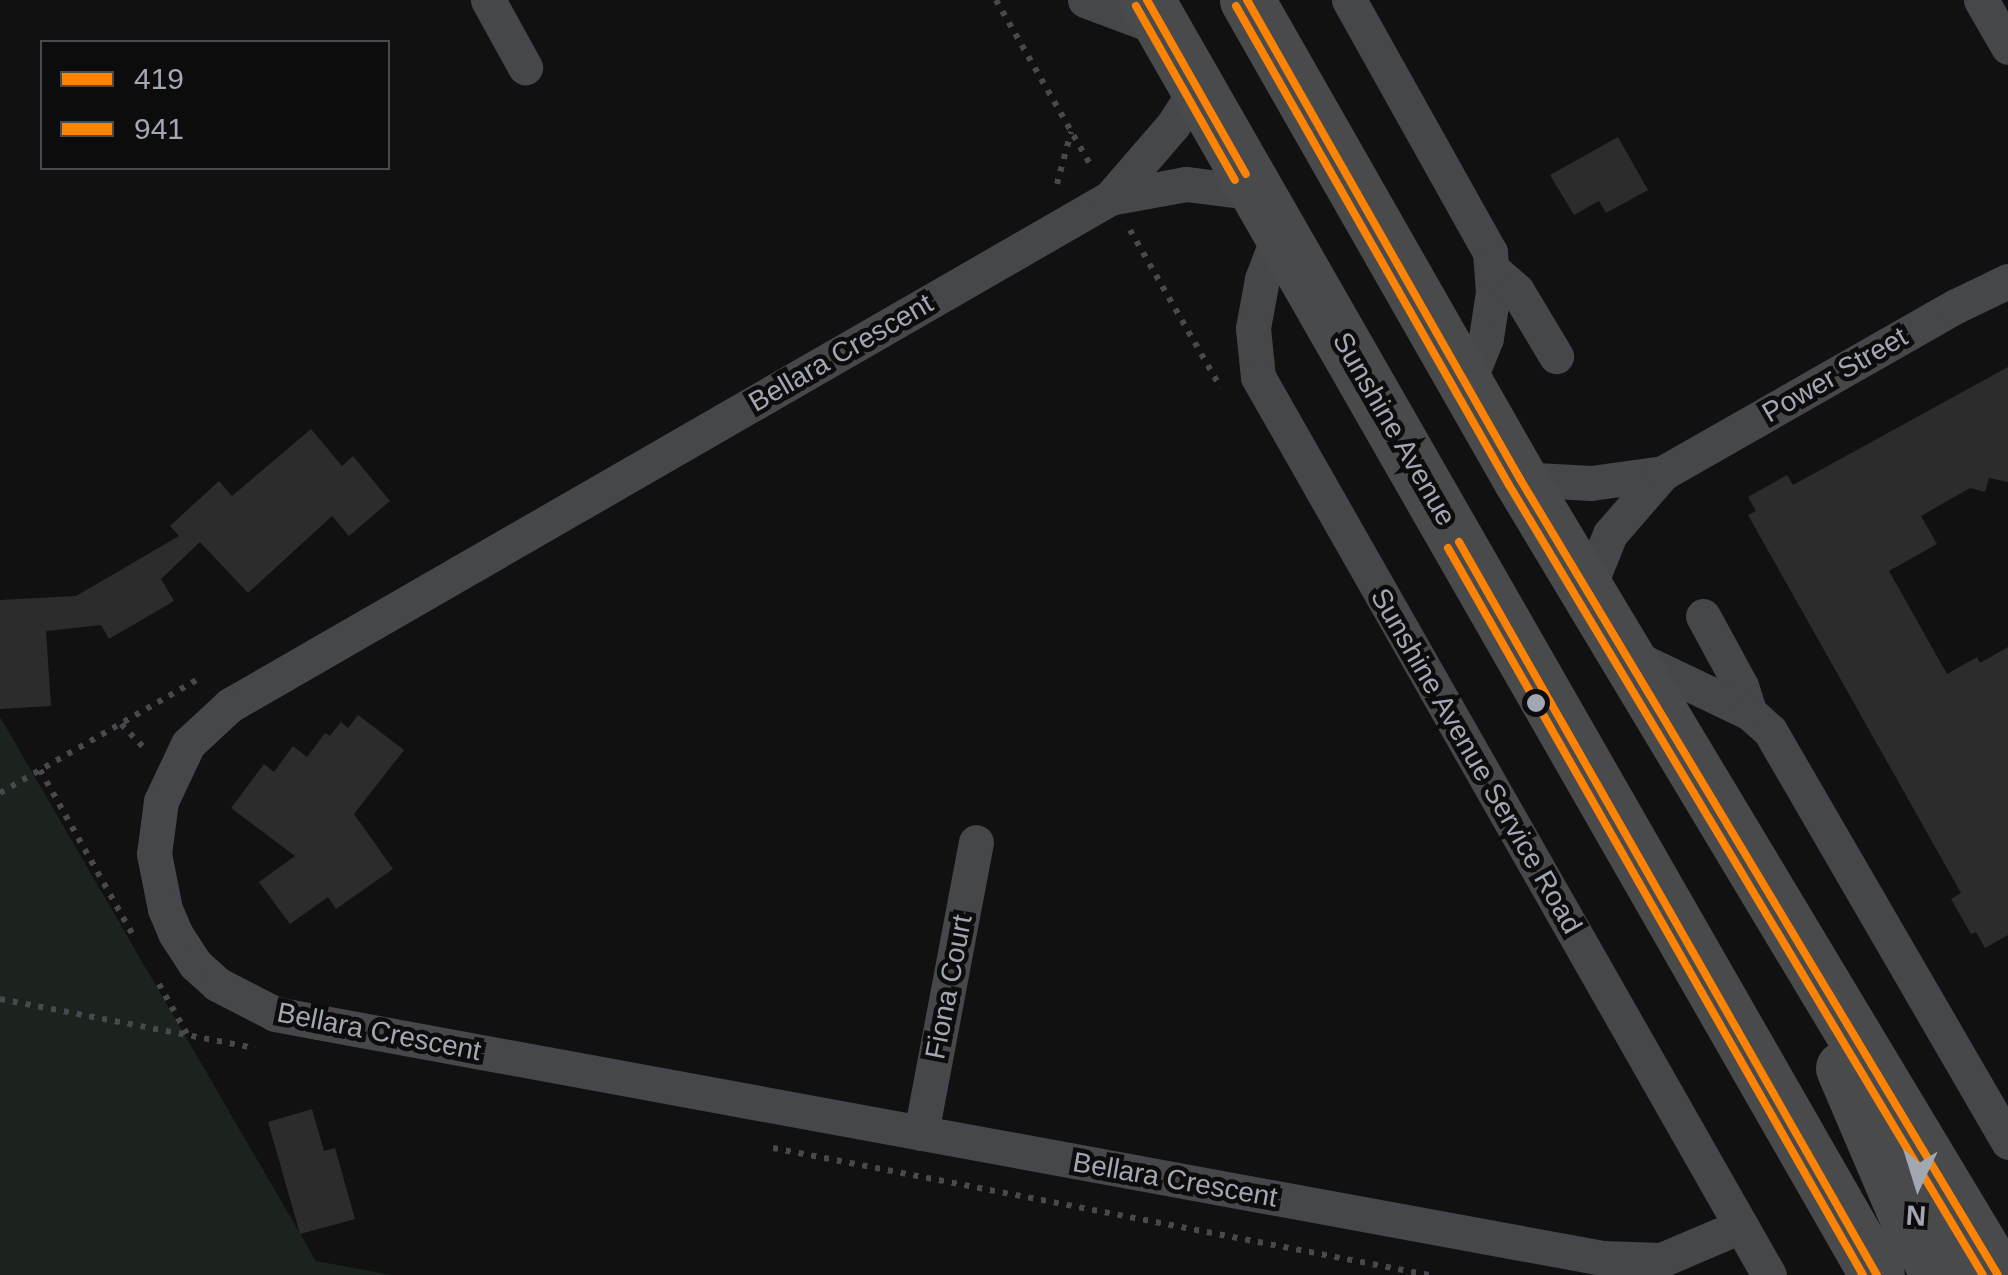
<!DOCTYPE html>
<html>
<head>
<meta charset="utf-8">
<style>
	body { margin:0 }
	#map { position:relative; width:2008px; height:1275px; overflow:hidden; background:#111112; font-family:Arial,sans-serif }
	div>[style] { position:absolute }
	.green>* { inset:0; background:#1c221d }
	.building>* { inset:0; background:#2c2c2d }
	.path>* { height:6px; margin-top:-3px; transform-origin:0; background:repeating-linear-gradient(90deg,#47494c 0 5px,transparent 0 13px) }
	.minor>* { height:35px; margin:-17.5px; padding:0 17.5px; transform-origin:17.5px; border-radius:17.5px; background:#46474a }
	.primary>* { height:55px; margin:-27.5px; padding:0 27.5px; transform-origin:27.5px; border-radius:27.5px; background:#484a4c }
	.bus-1>* { height:8px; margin:-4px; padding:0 4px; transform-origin:4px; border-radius:4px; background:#ff8200 }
	.bus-2>* { height:8px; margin:-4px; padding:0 4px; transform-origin:4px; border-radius:4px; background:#ff8200 }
	.dots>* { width:28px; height:28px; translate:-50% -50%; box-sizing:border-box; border:5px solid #0c0c0d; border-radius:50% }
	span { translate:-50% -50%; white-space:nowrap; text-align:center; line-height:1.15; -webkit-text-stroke:9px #0c0c0d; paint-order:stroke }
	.street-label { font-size:28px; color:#a3a7b2 }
	.legend { position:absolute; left:40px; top:40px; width:350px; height:130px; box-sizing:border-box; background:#0c0c0d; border:2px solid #484a4f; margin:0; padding:12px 18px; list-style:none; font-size:30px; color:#a3a7b2 }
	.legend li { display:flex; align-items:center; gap:20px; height:50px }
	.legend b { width:50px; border:2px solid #484a4f }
	.north { position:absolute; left:1868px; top:1135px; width:100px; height:100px; -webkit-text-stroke:8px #0c0c0d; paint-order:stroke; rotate:184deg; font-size:28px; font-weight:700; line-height:40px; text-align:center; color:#a3a7b2 }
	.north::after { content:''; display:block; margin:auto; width:35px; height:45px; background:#a3a7b2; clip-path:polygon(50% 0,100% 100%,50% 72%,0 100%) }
</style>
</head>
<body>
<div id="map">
	<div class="green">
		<i style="clip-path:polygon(0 717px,316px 1261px,392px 1275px,0 1275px)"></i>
	</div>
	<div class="building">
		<i style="clip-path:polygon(1618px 137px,1648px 190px,1606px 213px,1599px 201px,1574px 215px,1550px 175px)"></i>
		<i style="clip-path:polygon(2008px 367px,2008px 482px,1989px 478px,1985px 492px,1970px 488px,1921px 516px,1937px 544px,1889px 571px,1947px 674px,1977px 657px,1980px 663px,2008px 647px,2008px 935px,1985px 948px,1976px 932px,1971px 934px,1951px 899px,1961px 893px,1748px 515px,1756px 511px,1748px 497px,1787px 475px,1793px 485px)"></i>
		<i style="clip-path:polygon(311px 429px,342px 466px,353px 456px,390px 501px,349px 536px,332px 516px,248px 593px,200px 542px,161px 579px,174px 601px,109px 639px,101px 625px,46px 631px,51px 706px,0 709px,0 600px,76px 596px,179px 536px,170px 526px,219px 481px,232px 496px)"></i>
		<i style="clip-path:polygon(358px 715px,404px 750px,354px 814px,393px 869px,336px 909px,328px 897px,290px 924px,259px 882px,295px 856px,231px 808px,264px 764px,274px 772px,293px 746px,307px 757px,325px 733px,330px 736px,341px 722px,348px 728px)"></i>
		<i style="clip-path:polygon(312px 1109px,324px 1151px,335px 1148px,355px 1219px,300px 1234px,268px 1122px)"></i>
	</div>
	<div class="path">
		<i style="left:996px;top:0;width:189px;rotate:60.2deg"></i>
		<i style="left:1057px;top:184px;width:54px;rotate:-74.9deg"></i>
		<i style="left:1130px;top:230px;width:182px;rotate:60.1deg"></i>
		<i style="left:121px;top:724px;width:35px;rotate:46deg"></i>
		<i style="left:40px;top:770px;width:187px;rotate:60.6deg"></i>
		<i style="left:0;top:793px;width:228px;rotate:-29.9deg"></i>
		<i style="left:159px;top:984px;width:57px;rotate:60.8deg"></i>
		<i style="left:0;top:999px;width:260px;rotate:10.9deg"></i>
		<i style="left:773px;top:1148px;width:668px;rotate:10.96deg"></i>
	</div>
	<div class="minor">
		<i style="left:488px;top:0;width:77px;rotate:61.1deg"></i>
		<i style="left:1085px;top:0;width:85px;rotate:20.6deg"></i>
		<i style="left:1349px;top:0;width:289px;rotate:60.8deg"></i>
		<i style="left:1490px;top:252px;width:40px;rotate:85.7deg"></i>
		<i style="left:1493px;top:292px;width:47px;rotate:98.7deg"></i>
		<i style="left:1486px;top:338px;width:48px;rotate:111.8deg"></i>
		<i style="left:1981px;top:0;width:54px;rotate:60.1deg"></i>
		<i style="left:1257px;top:193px;width:72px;rotate:-172.8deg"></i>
		<i style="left:1186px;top:184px;width:77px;rotate:169.6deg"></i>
		<i style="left:1110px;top:198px;width:1016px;rotate:150.05deg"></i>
		<i style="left:230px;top:705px;width:57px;rotate:137.1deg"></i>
		<i style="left:188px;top:744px;width:63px;rotate:115.3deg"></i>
		<i style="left:161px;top:801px;width:53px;rotate:97.5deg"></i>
		<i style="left:154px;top:854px;width:56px;rotate:78.7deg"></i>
		<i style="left:165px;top:909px;width:26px;rotate:67deg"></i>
		<i style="left:175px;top:933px;width:37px;rotate:57deg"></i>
		<i style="left:195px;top:964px;width:30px;rotate:42deg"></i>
		<i style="left:217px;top:984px;width:65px;rotate:27.3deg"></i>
		<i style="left:275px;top:1014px;width:44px;rotate:10.5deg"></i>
		<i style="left:318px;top:1022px;width:1306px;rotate:10.41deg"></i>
		<i style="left:1602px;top:1258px;width:59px;rotate:1.9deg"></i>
		<i style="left:1661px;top:1260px;width:87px;rotate:-23deg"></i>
		<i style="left:1110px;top:198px;width:96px;rotate:-49.2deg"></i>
		<i style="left:1173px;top:125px;width:44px;rotate:-57deg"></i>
		<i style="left:1280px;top:232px;width:50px;rotate:111deg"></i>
		<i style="left:1262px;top:279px;width:50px;rotate:100.4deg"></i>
		<i style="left:1253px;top:328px;width:49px;rotate:84.2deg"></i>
		<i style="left:1258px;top:377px;width:1033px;rotate:60.36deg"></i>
		<i style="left:1492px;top:269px;width:33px;rotate:41deg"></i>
		<i style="left:1517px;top:291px;width:76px;rotate:59deg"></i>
		<i style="left:1520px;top:479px;width:71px;rotate:3.2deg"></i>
		<i style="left:1591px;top:483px;width:73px;rotate:-7.9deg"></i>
		<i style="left:1588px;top:589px;width:59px;rotate:-68.2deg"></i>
		<i style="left:1610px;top:534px;width:81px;rotate:-49deg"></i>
		<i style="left:1663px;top:473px;width:337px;rotate:-29.7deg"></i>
		<i style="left:1956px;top:306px;width:58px;rotate:-25.7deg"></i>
		<i style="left:1703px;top:616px;width:80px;rotate:61.5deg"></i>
		<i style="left:1741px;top:686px;width:28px;rotate:72deg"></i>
		<i style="left:1629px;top:655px;width:134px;rotate:25.6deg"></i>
		<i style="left:1750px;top:713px;width:27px;rotate:42deg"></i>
		<i style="left:1770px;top:731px;width:475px;rotate:59.9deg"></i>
		<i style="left:921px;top:1133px;width:296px;rotate:-79.3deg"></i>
	</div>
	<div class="primary">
		<i style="left:1147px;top:0;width:1469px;rotate:60.21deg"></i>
		<i style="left:1247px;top:0;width:551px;rotate:60.32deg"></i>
		<i style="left:1520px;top:479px;width:928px;rotate:59.02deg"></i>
		<i style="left:1843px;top:1068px;width:168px;rotate:66.9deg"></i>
		<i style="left:1909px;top:1223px;width:60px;rotate:60deg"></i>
	</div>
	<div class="bus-1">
		<i style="left:1147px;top:0;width:200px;rotate:60.4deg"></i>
		<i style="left:1247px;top:0;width:551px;rotate:60.32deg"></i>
		<i style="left:1520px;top:479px;width:928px;rotate:59.02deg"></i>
		<i style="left:1459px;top:542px;width:844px;rotate:60.31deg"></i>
	</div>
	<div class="bus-2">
		<i style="left:1136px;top:6px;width:200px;rotate:60.4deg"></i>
		<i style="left:1236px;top:6px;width:551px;rotate:60.32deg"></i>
		<i style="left:1509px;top:485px;width:921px;rotate:59.04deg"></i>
		<i style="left:1448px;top:548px;width:837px;rotate:60.28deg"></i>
	</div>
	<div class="dots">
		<i style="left:1536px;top:703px;background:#a3a7b2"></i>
	</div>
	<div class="street-label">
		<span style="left:841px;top:353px;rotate:-30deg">Bellara Crescent</span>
		<span style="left:1835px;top:375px;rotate:-30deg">Power Street</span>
		<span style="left:1394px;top:429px;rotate:60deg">Sunshine Avenue</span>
		<span style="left:1476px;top:761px;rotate:60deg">Sunshine Avenue Service Road</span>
		<span style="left:949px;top:987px;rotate:-79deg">Fiona Court</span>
		<span style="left:379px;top:1032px;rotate:11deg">Bellara Crescent</span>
		<span style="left:1175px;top:1180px;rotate:10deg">Bellara Crescent</span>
	</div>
	<ul class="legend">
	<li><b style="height:12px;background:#ff8200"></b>419</li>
	<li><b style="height:12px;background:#ff8200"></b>941</li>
	</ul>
	<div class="north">N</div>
</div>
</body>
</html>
